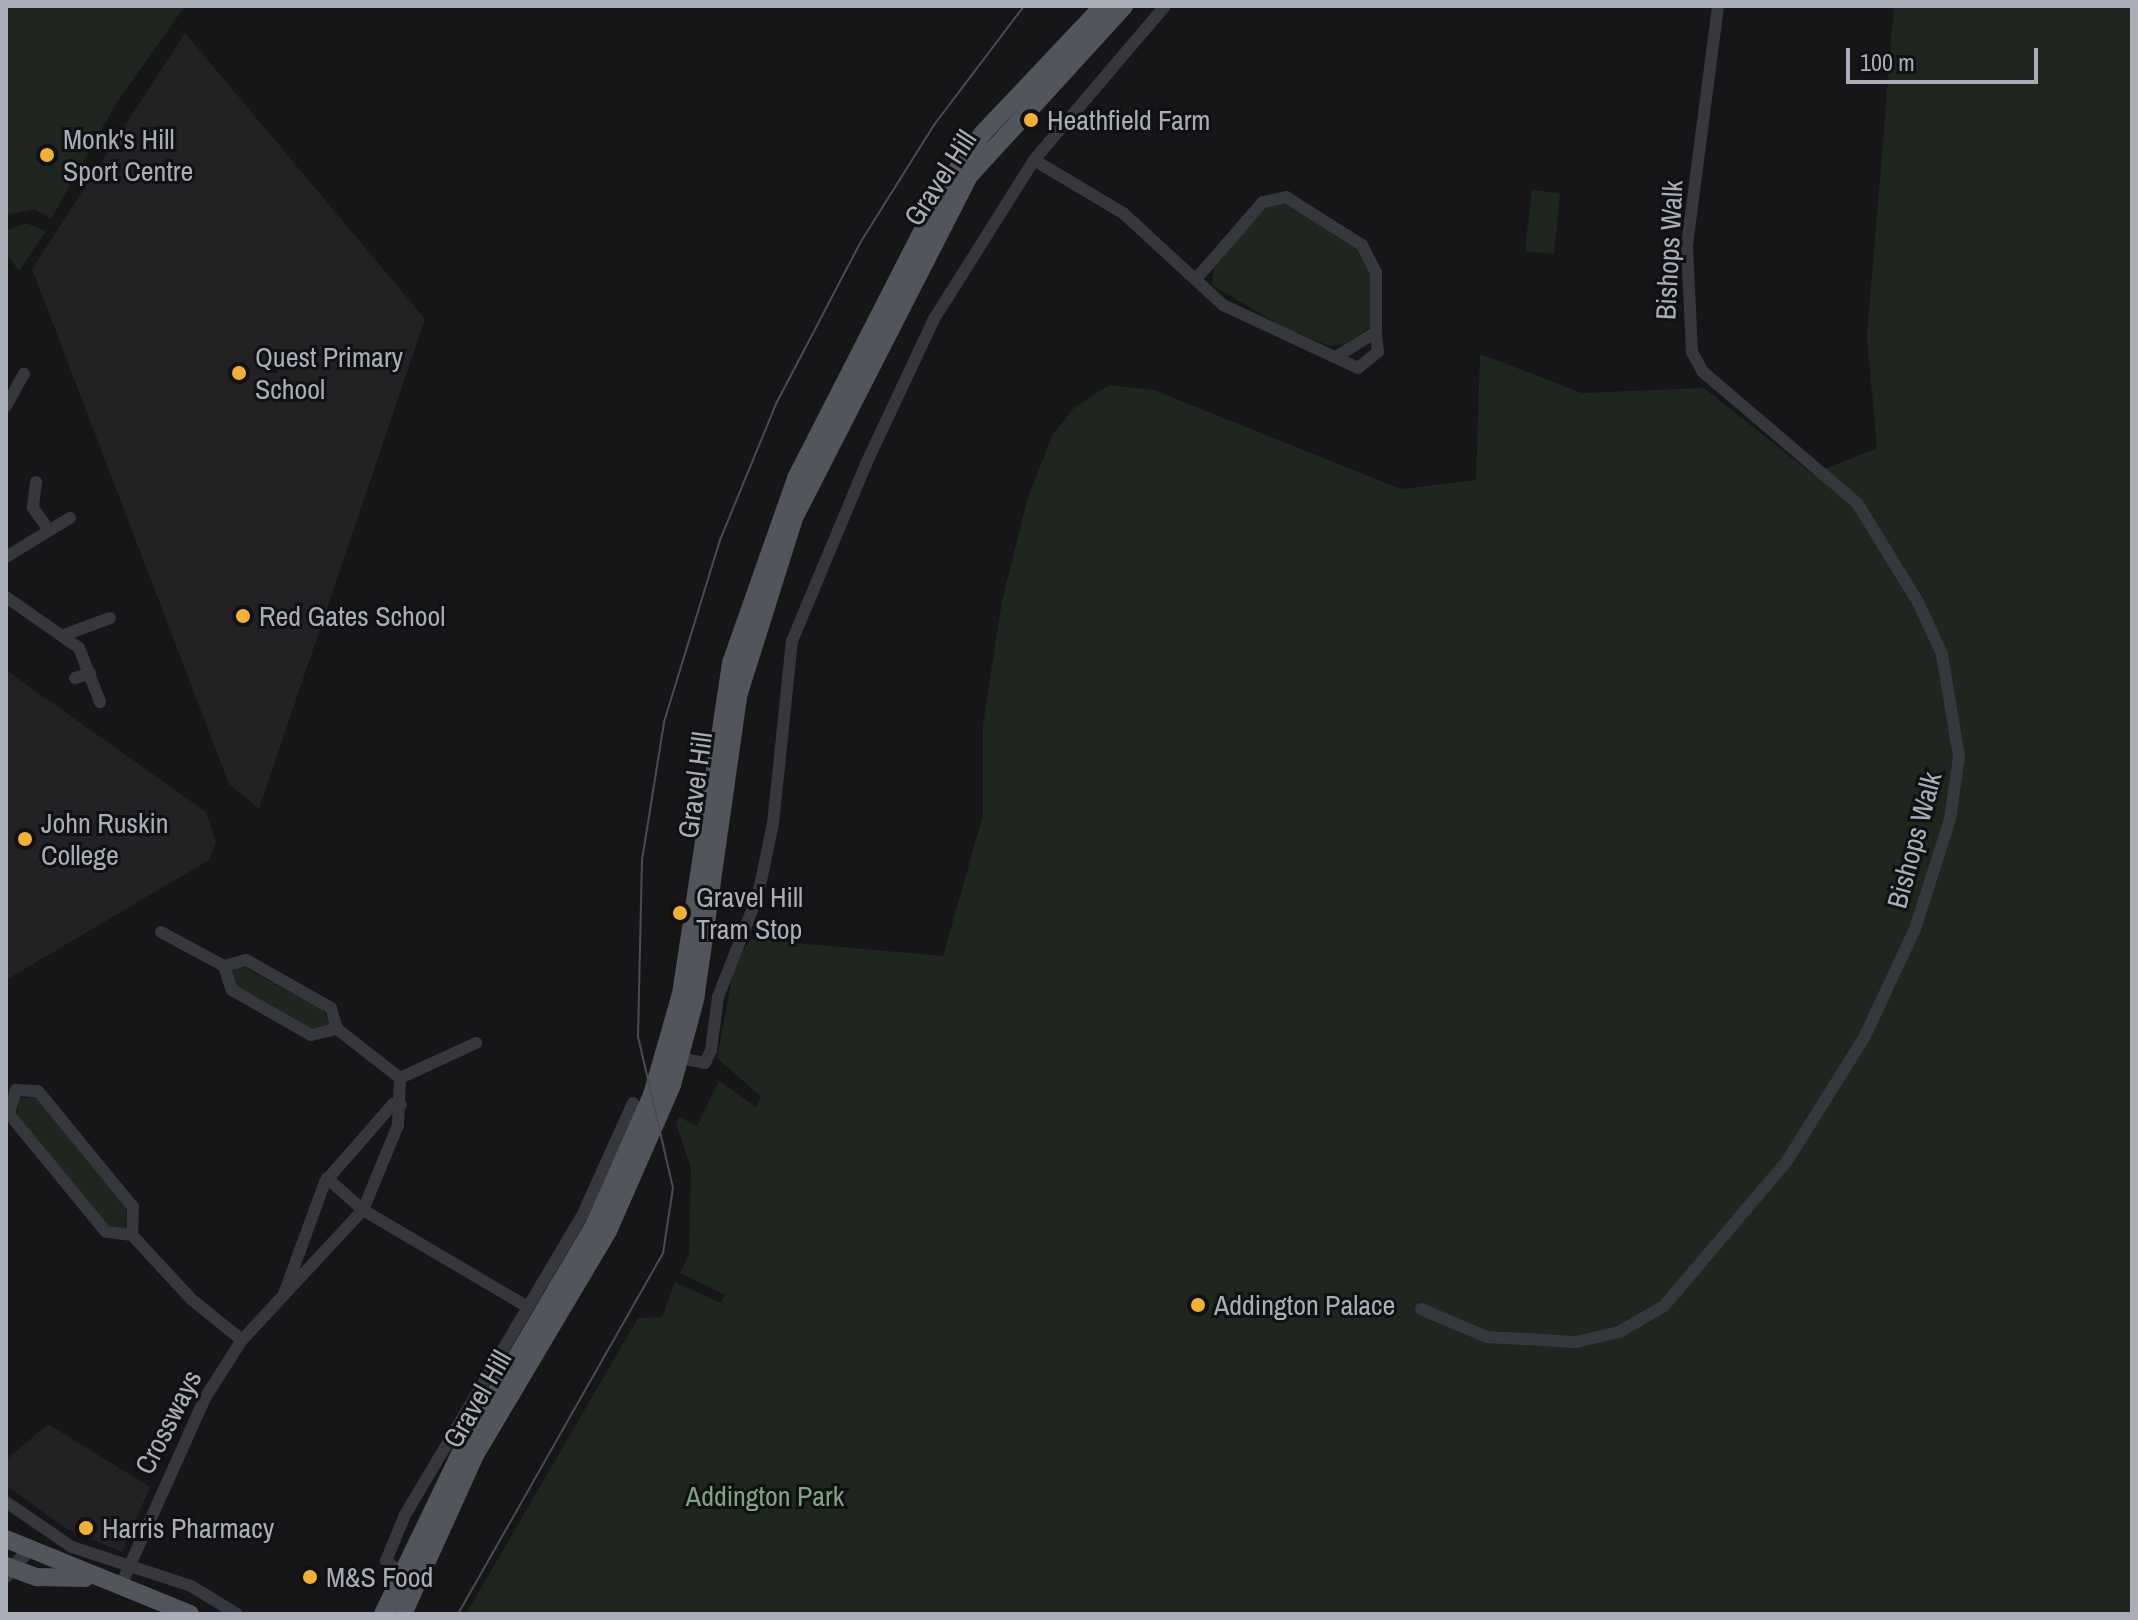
<!DOCTYPE html>
<html>
<head>
<meta charset="utf-8">
<style>
	body { margin:0 }
	#map { position:relative; width:2138px; height:1620px; overflow:hidden; background:#161618; font-family:"Archivo Narrow",sans-serif }
	div>[style] { position:absolute }
	.built>* { inset:0; background:#222225 }
	.green>* { inset:0; background:#1e261f }
	.minor>* { height:12px; margin:-6px; padding:0 6px; transform-origin:6px; border-radius:6px; background:#37383d }
	.tertiary>* { height:14px; margin:-7px; padding:0 7px; transform-origin:7px; border-radius:7px; background:#37383d }
	.primary>* { height:18px; margin:-9px; padding:0 9px; transform-origin:9px; border-radius:9px; background:#53555c }
	.tram>* { height:2px; margin:-1px; padding:0 1px; transform-origin:1px; border-radius:1px; background:#4a4c52 }
	.dots>* { width:22px; height:22px; translate:-50% -50%; box-sizing:border-box; border:4px solid #111113; border-radius:50% }
	span { translate:-50% -50%; white-space:nowrap; text-align:center; line-height:1.15; -webkit-text-stroke:6px #111113; paint-order:stroke }
	.poi-label { font-size:28px; color:#a8adb8 }
	.left { translate:0 -50%; text-align:left }
	.street-label { font-size:28px; color:#a8adb8 }
	.park-label { font-size:28px; color:#7fa381 }
	.frame { position:absolute; inset:0; border:8px solid #a8adb8; pointer-events:none }
	.scale { position:absolute; left:1846px; top:48px; width:192px; height:36px; box-sizing:border-box; border:4px solid #a8adb8; border-top:0; padding-left:10px; font-size:24px; line-height:28px; white-space:nowrap; color:#a8adb8; -webkit-text-stroke:6px #111113; paint-order:stroke }
</style>
</head>
<body>
<div id="map">
	<div class="built">
		<i style="clip-path:polygon(185px 33px,425px 319px,259px 809px,229px 784px,32px 269px)"></i>
		<i style="clip-path:polygon(6px 670px,206px 812px,216px 842px,209px 860px,6px 980px)"></i>
		<i style="clip-path:polygon(48px 1424px,150px 1487px,122px 1552px,65px 1528px,6px 1485px,6px 1460px)"></i>
	</div>
	<div class="green">
		<i style="clip-path:polygon(6px 6px,185px 6px,117px 102px,51px 219px,35px 209px,6px 215px)"></i>
		<i style="clip-path:polygon(1894px 6px,2132px 6px,2132px 1614px,466px 1614px,638px 1318px,662px 1317px,675px 1282px,721px 1303px,725px 1295px,680px 1273px,689px 1254px,691px 1168px,676px 1123px,679px 1117px,697px 1126px,719px 1081px,756px 1107px,761px 1097px,717px 1058px,735px 962px,751px 939px,943px 956px,983px 815px,983px 724px,1002px 601px,1027px 500px,1052px 436px,1074px 408px,1109px 385px,1154px 390px,1401px 489px,1476px 480px,1480px 354px,1582px 393px,1704px 388px,1812px 474px,1877px 448px,1867px 337px)"></i>
		<i style="clip-path:polygon(1532px 190px,1560px 193px,1554px 254px,1525px 251px)"></i>
		<i style="clip-path:polygon(1285px 203px,1358px 249px,1370px 272px,1370px 327px,1346px 344px,1329px 346px,1283px 327px,1212px 285px,1214px 266px,1268px 206px)"></i>
		<i style="clip-path:polygon(26px 223px,46px 231px,19px 271px,6px 253px,6px 231px)"></i>
		<i style="clip-path:polygon(244px 967px,323px 1010px,332px 1027px,317px 1033px,233px 985px,229px 969px)"></i>
		<i style="clip-path:polygon(36px 1097px,126px 1208px,125px 1231px,108px 1227px,17px 1114px,19px 1098px)"></i>
	</div>
	<div class="minor">
		<i style="left:1034px;top:160px;width:104px;rotate:30.8deg"></i>
		<i style="left:1123px;top:213px;width:136px;rotate:42.6deg"></i>
		<i style="left:1223px;top:305px;width:149px;rotate:25deg"></i>
		<i style="left:1358px;top:368px;width:26px;rotate:-39deg"></i>
		<i style="left:1378px;top:352px;width:20px;rotate:-96deg"></i>
		<i style="left:1196px;top:279px;width:102px;rotate:-49deg"></i>
		<i style="left:1263px;top:202px;width:24px;rotate:-12deg"></i>
		<i style="left:1286px;top:197px;width:90px;rotate:32.3deg"></i>
		<i style="left:1362px;top:245px;width:30px;rotate:63deg"></i>
		<i style="left:1376px;top:272px;width:60px;rotate:90deg"></i>
		<i style="left:1376px;top:332px;width:47px;rotate:148deg"></i>
		<i style="left:6px;top:406px;width:37px;rotate:-61deg"></i>
		<i style="left:36px;top:482px;width:26px;rotate:97deg"></i>
		<i style="left:33px;top:508px;width:24px;rotate:54deg"></i>
		<i style="left:6px;top:557px;width:75px;rotate:-31.4deg"></i>
		<i style="left:6px;top:597px;width:89px;rotate:34.9deg"></i>
		<i style="left:79px;top:648px;width:58px;rotate:68.7deg"></i>
		<i style="left:64px;top:635px;width:49px;rotate:-20.3deg"></i>
		<i style="left:75px;top:678px;width:16px;rotate:-18deg"></i>
		<i style="left:161px;top:932px;width:72px;rotate:28.4deg"></i>
		<i style="left:680px;top:1058px;width:25px;rotate:11deg"></i>
		<i style="left:705px;top:1063px;width:14px;rotate:-65deg"></i>
		<i style="left:711px;top:1050px;width:53px;rotate:-82.5deg"></i>
		<i style="left:718px;top:997px;width:110px;rotate:-68.6deg"></i>
		<i style="left:758px;top:895px;width:73px;rotate:-78.1deg"></i>
		<i style="left:773px;top:824px;width:184px;rotate:-84.1deg"></i>
		<i style="left:792px;top:641px;width:192px;rotate:-67.3deg"></i>
		<i style="left:866px;top:464px;width:160px;rotate:-64.9deg"></i>
		<i style="left:934px;top:319px;width:188px;rotate:-57.8deg"></i>
		<i style="left:1034px;top:160px;width:202px;rotate:-49.6deg"></i>
		<i style="left:400px;top:1078px;width:84px;rotate:-24.7deg"></i>
		<i style="left:327px;top:1178px;width:48px;rotate:41.6deg"></i>
		<i style="left:363px;top:1210px;width:191px;rotate:30.5deg"></i>
		<i style="left:132px;top:1235px;width:26px;rotate:-173deg"></i>
		<i style="left:106px;top:1232px;width:153px;rotate:-129.4deg"></i>
		<i style="left:9px;top:1114px;width:25px;rotate:-74deg"></i>
		<i style="left:16px;top:1090px;width:22px;rotate:3deg"></i>
		<i style="left:38px;top:1091px;width:150px;rotate:50.7deg"></i>
		<i style="left:133px;top:1207px;width:28px;rotate:92deg"></i>
		<i style="left:132px;top:1235px;width:87px;rotate:47.3deg"></i>
		<i style="left:191px;top:1299px;width:65px;rotate:38.8deg"></i>
		<i style="left:284px;top:1294px;width:119px;rotate:-69.9deg"></i>
		<i style="left:325px;top:1182px;width:103px;rotate:-48.9deg"></i>
		<i style="left:393px;top:1104px;width:8px;rotate:7deg"></i>
		<i style="left:1421px;top:1309px;width:72px;rotate:23deg"></i>
		<i style="left:1487px;top:1337px;width:89px;rotate:3.2deg"></i>
		<i style="left:1576px;top:1342px;width:44px;rotate:-13.1deg"></i>
		<i style="left:1619px;top:1332px;width:52px;rotate:-30deg"></i>
		<i style="left:1664px;top:1306px;width:190px;rotate:-49.7deg"></i>
		<i style="left:1787px;top:1161px;width:147px;rotate:-58deg"></i>
		<i style="left:1865px;top:1036px;width:118px;rotate:-65deg"></i>
		<i style="left:1915px;top:929px;width:115px;rotate:-72.3deg"></i>
		<i style="left:1950px;top:819px;width:63px;rotate:-81.7deg"></i>
		<i style="left:1959px;top:757px;width:104px;rotate:-99.4deg"></i>
		<i style="left:1942px;top:654px;width:57px;rotate:-114.8deg"></i>
		<i style="left:1918px;top:602px;width:116px;rotate:-121.6deg"></i>
		<i style="left:1857px;top:503px;width:202px;rotate:-139.6deg"></i>
		<i style="left:1703px;top:372px;width:23px;rotate:-119deg"></i>
		<i style="left:1692px;top:352px;width:107px;rotate:-92.7deg"></i>
		<i style="left:1687px;top:245px;width:241px;rotate:-82.6deg"></i>
		<i style="left:6px;top:1502px;width:80px;rotate:34.3deg"></i>
		<i style="left:72px;top:1547px;width:125px;rotate:18.1deg"></i>
		<i style="left:191px;top:1586px;width:54px;rotate:31.3deg"></i>
		<i style="left:401px;top:1572px;width:19px;rotate:-144deg"></i>
		<i style="left:386px;top:1561px;width:50px;rotate:-67.6deg"></i>
		<i style="left:405px;top:1515px;width:347px;rotate:-59.4deg"></i>
		<i style="left:582px;top:1216px;width:124px;rotate:-65.7deg"></i>
		<i style="left:121px;top:1585px;width:205px;rotate:-65.8deg"></i>
		<i style="left:205px;top:1398px;width:69px;rotate:-57.5deg"></i>
		<i style="left:242px;top:1340px;width:178px;rotate:-47.1deg"></i>
		<i style="left:363px;top:1210px;width:92px;rotate:-67.6deg"></i>
		<i style="left:398px;top:1125px;width:47px;rotate:-87.6deg"></i>
		<i style="left:400px;top:1078px;width:80px;rotate:-142.1deg"></i>
		<i style="left:337px;top:1029px;width:22px;rotate:-106deg"></i>
		<i style="left:331px;top:1008px;width:98px;rotate:-150.5deg"></i>
		<i style="left:246px;top:960px;width:23px;rotate:165deg"></i>
		<i style="left:224px;top:966px;width:25px;rotate:72deg"></i>
		<i style="left:232px;top:990px;width:91px;rotate:29.7deg"></i>
		<i style="left:311px;top:1035px;width:27px;rotate:-13deg"></i>
	</div>
	<div class="tertiary">
		<i style="left:6px;top:1576px;width:32px;rotate:-49deg"></i>
	</div>
	<div class="primary">
		<i style="left:6px;top:1539px;width:199px;rotate:22.2deg"></i>
		<i style="left:6px;top:1566px;width:33px;rotate:20deg"></i>
		<i style="left:37px;top:1577px;width:48px;rotate:1.2deg"></i>
		<i style="left:383px;top:1614px;width:184px;rotate:-64.3deg"></i>
		<i style="left:463px;top:1448px;width:258px;rotate:-59.5deg"></i>
		<i style="left:594px;top:1226px;width:143px;rotate:-66.1deg"></i>
		<i style="left:652px;top:1095px;width:105px;rotate:-74deg"></i>
		<i style="left:681px;top:994px;width:335px;rotate:-81.4deg"></i>
		<i style="left:731px;top:663px;width:196px;rotate:-70.6deg"></i>
		<i style="left:796px;top:478px;width:327px;rotate:-62.9deg"></i>
		<i style="left:945px;top:187px;width:66px;rotate:-54.9deg"></i>
		<i style="left:983px;top:133px;width:175px;rotate:-46.6deg"></i>
		<i style="left:403px;top:1614px;width:175px;rotate:-65.6deg"></i>
		<i style="left:475px;top:1455px;width:261px;rotate:-59.3deg"></i>
		<i style="left:608px;top:1231px;width:159px;rotate:-66.3deg"></i>
		<i style="left:672px;top:1085px;width:88px;rotate:-74.9deg"></i>
		<i style="left:695px;top:1000px;width:307px;rotate:-81.9deg"></i>
		<i style="left:738px;top:696px;width:187px;rotate:-72.5deg"></i>
		<i style="left:794px;top:518px;width:384px;rotate:-62.9deg"></i>
		<i style="left:969px;top:176px;width:230px;rotate:-47.6deg"></i>
	</div>
	<div class="tram">
		<i style="left:458px;top:1614px;width:415px;rotate:-60.4deg"></i>
		<i style="left:663px;top:1253px;width:66px;rotate:-81.3deg"></i>
		<i style="left:673px;top:1188px;width:156px;rotate:-103deg"></i>
		<i style="left:638px;top:1036px;width:176px;rotate:-88.7deg"></i>
		<i style="left:642px;top:860px;width:140px;rotate:-80.9deg"></i>
		<i style="left:664px;top:722px;width:190px;rotate:-72.9deg"></i>
		<i style="left:720px;top:540px;width:149px;rotate:-67.6deg"></i>
		<i style="left:777px;top:402px;width:179px;rotate:-62.4deg"></i>
		<i style="left:860px;top:243px;width:139px;rotate:-57.9deg"></i>
		<i style="left:934px;top:125px;width:149px;rotate:-52.9deg"></i>
	</div>
	<div class="dots">
		<i style="left:1031px;top:120px;background:#f2b134"></i>
		<i style="left:47px;top:155px;background:#f2b134"></i>
		<i style="left:239px;top:373px;background:#f2b134"></i>
		<i style="left:243px;top:616px;background:#f2b134"></i>
		<i style="left:25px;top:839px;background:#f2b134"></i>
		<i style="left:680px;top:913px;background:#f2b134"></i>
		<i style="left:1198px;top:1305px;background:#f2b134"></i>
		<i style="left:86px;top:1528px;background:#f2b134"></i>
		<i style="left:310px;top:1577px;background:#f2b134"></i>
	</div>
	<div class="poi-label">
		<span class="left" style="left:1047px;top:120px">Heathfield Farm</span>
		<span class="left" style="left:63px;top:155px">Monk's Hill<br>Sport Centre</span>
		<span class="left" style="left:255px;top:373px">Quest Primary<br>School</span>
		<span class="left" style="left:259px;top:616px">Red Gates School</span>
		<span class="left" style="left:41px;top:839px">John Ruskin<br>College</span>
		<span class="left" style="left:696px;top:913px">Gravel Hill<br>Tram Stop</span>
		<span class="left" style="left:1214px;top:1305px">Addington Palace</span>
		<span class="left" style="left:102px;top:1528px">Harris Pharmacy</span>
		<span class="left" style="left:326px;top:1577px">M&amp;S Food</span>
	</div>
	<div class="street-label">
		<span style="left:940px;top:178px;rotate:-57deg">Gravel Hill</span>
		<span style="left:1669px;top:250px;rotate:-87deg">Bishops Walk</span>
		<span style="left:695px;top:785px;rotate:-82deg">Gravel Hill</span>
		<span style="left:1914px;top:840px;rotate:-75deg">Bishops Walk</span>
		<span style="left:477px;top:1399px;rotate:-60deg">Gravel Hill</span>
		<span style="left:168px;top:1422px;rotate:-63deg">Crossways</span>
	</div>
	<div class="park-label">
		<span style="left:765px;top:1496px">Addington Park</span>
	</div>
	<div class="frame"></div>
	<div class="scale">100 m</div>
</div>
</body>
</html>
